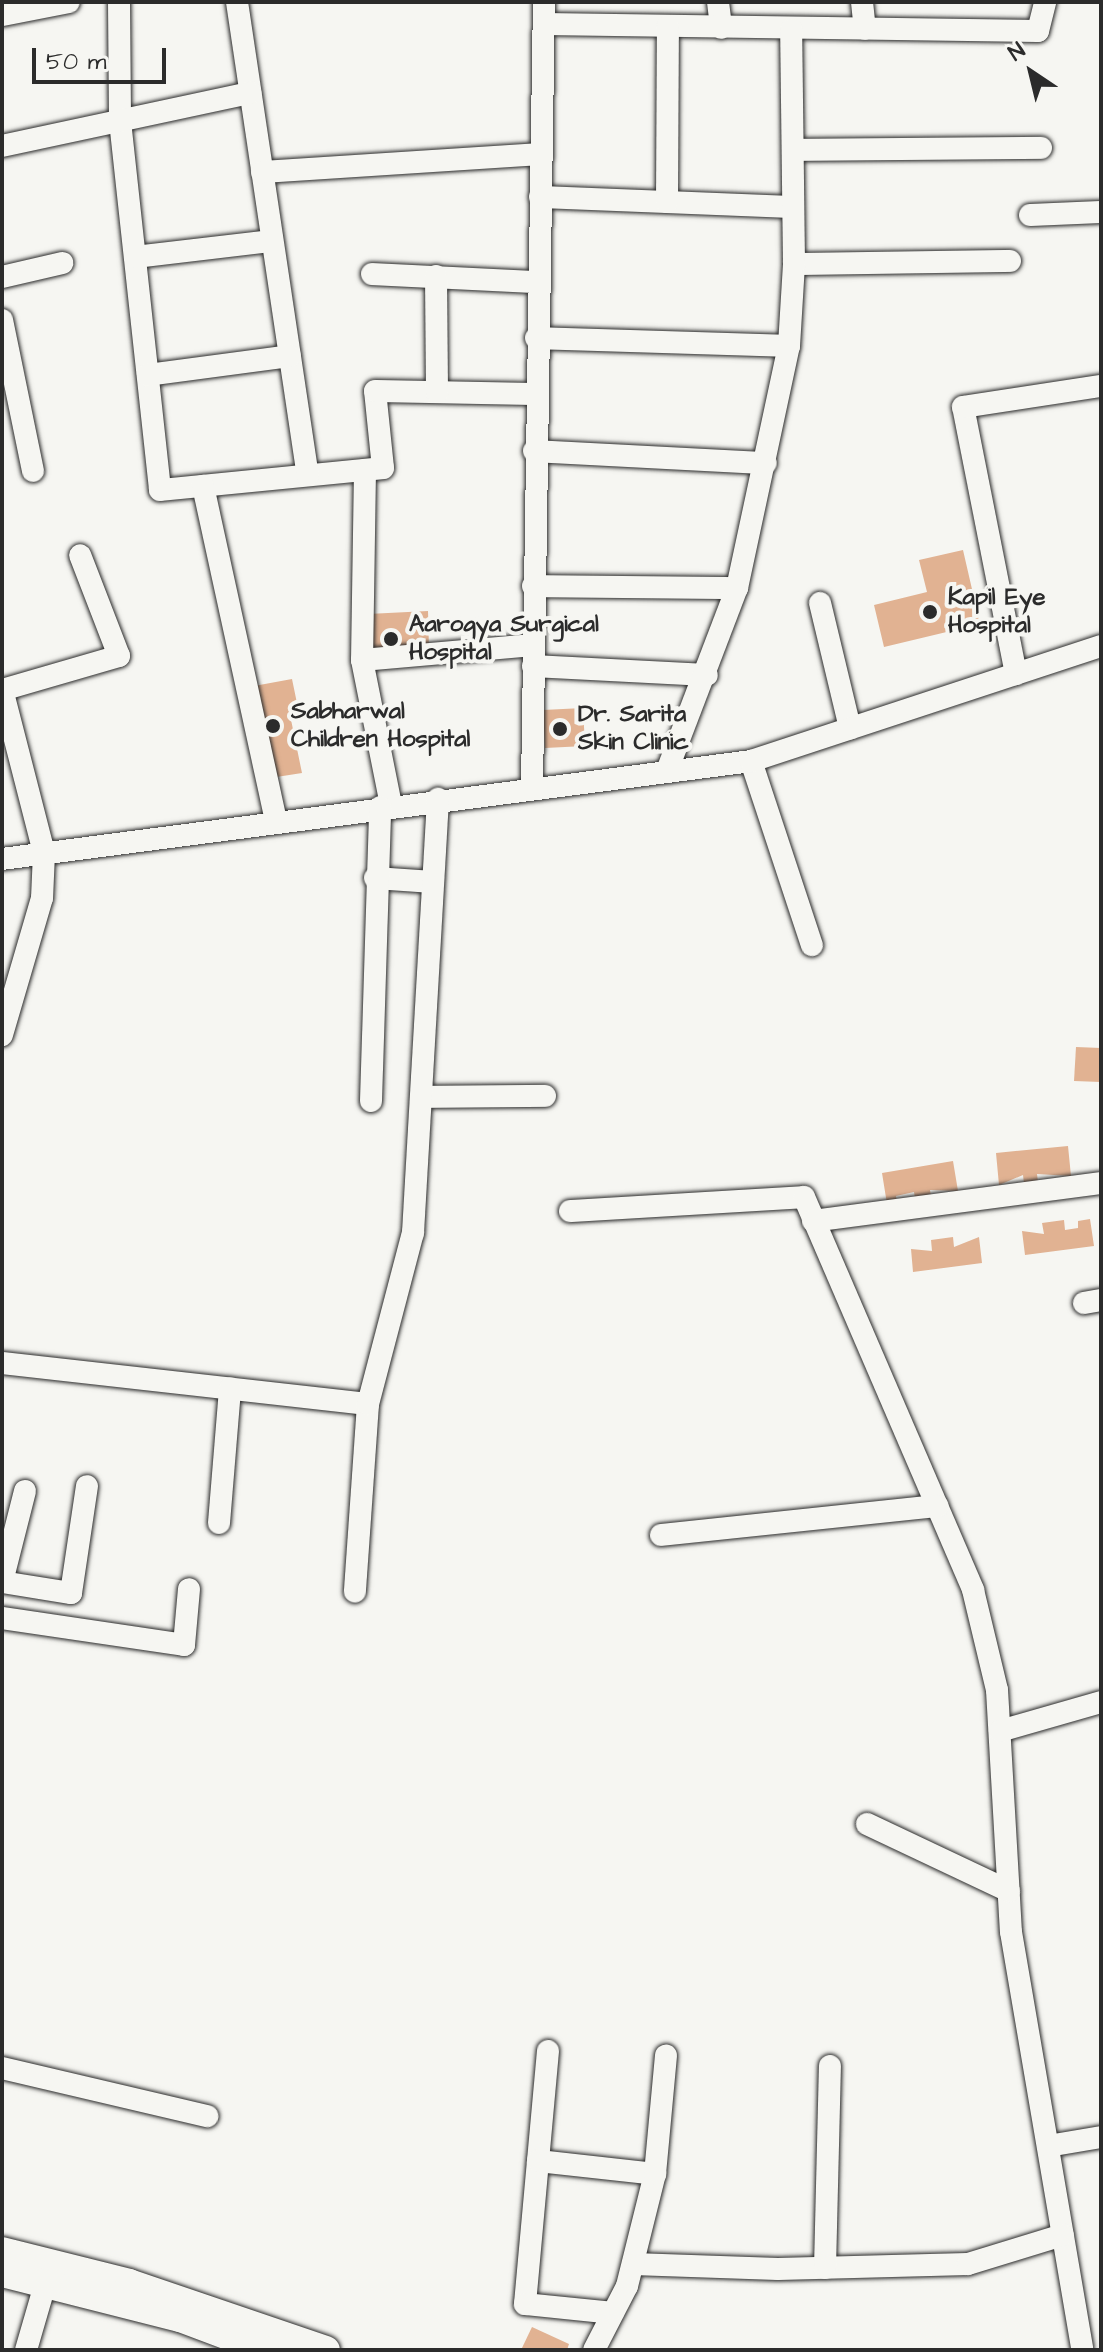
<!DOCTYPE html>
<html>
<head>
<meta charset="utf-8">
<style>
	body { margin:0 }
	#map { position:relative; width:1103px; height:2352px; overflow:hidden; background:#f6f6f2; font-family:"Architects Daughter",sans-serif }
	div>[style] { position:absolute }
	.building>* { inset:0; background:#e1b292 }
	.roads { filter:drop-shadow(0 0 2px #2b2b2b) drop-shadow(0 0 2px #2b2b2b) }
	.minor>* { height:22px; margin:-11px; padding:0 11px; transform-origin:11px; border-radius:11px; background:#f6f6f2 }
	.major>* { height:28px; margin:-14px; padding:0 14px; transform-origin:14px; border-radius:14px; background:#f6f6f2 }
	.dots>* { width:22px; height:22px; translate:-50% -50%; box-sizing:border-box; border:4px solid #f6f6f2; border-radius:50% }
	span { translate:-50% -50%; white-space:nowrap; text-align:center; line-height:1.15; -webkit-text-stroke:8px #f6f6f2; paint-order:stroke }
	.poi-label { font-size:24px; color:#2b2b2b; font-weight:700 }
	.left { translate:0 -50%; text-align:left }
	.frame { position:absolute; inset:0; border:4px solid #2b2b2b; pointer-events:none }
	.north { position:absolute; left:991px; top:32px; width:80px; height:80px; -webkit-text-stroke:6px #f6f6f2; paint-order:stroke; rotate:325deg; font-size:22px; font-weight:700; line-height:32px; text-align:center; color:#2b2b2b }
	.north::after { content:''; display:block; margin:auto; width:28px; height:36px; background:#2b2b2b; clip-path:polygon(50% 0,100% 100%,50% 72%,0 100%) }
	.scale { position:absolute; left:32px; top:48px; width:134px; height:36px; box-sizing:border-box; border:4px solid #2b2b2b; border-top:0; padding-left:10px; font-size:24px; line-height:28px; white-space:nowrap; color:#2b2b2b; -webkit-text-stroke:6px #f6f6f2; paint-order:stroke }
</style>
</head>
<body>
<div id="map">
	<div class="building">
		<i style="clip-path:polygon(963px 550px,980px 624px,884px 647px,874px 605px,927px 592px,919px 560px)"></i>
		<i style="clip-path:polygon(428px 611px,429px 650px,369px 652px,368px 614px)"></i>
		<i style="clip-path:polygon(292px 679px,298px 708px,289px 710px,302px 773px,270px 778px,249px 687px)"></i>
		<i style="clip-path:polygon(583px 708px,585px 746px,545px 748px,543px 710px)"></i>
		<i style="clip-path:polygon(1076px 1047px,1101px 1048px,1101px 1082px,1074px 1081px)"></i>
		<i style="clip-path:polygon(1068px 1146px,1071px 1176px,1037px 1174px,1039px 1190px,1025px 1192px,1023px 1175px,999px 1185px,996px 1153px)"></i>
		<i style="clip-path:polygon(953px 1161px,958px 1191px,930px 1190px,932px 1202px,916px 1205px,914px 1192px,896px 1196px,897px 1202px,887px 1204px,882px 1173px)"></i>
		<i style="clip-path:polygon(1090px 1219px,1094px 1246px,1025px 1255px,1022px 1231px,1044px 1234px,1042px 1223px,1064px 1220px,1065px 1230px,1078px 1228px,1078px 1221px)"></i>
		<i style="clip-path:polygon(953px 1237px,954px 1247px,979px 1237px,982px 1263px,913px 1272px,911px 1249px,932px 1251px,931px 1240px)"></i>
		<i style="clip-path:polygon(532px 2327px,569px 2344px,567px 2350px,521px 2350px)"></i>
	</div>
	<div class="roads">
		<div class="minor">
			<i style="left:119px;top:2px;width:119px;rotate:89.5deg"></i>
			<i style="left:120px;top:121px;width:371px;rotate:83.8deg"></i>
			<i style="left:160px;top:490px;width:224px;rotate:-5.6deg"></i>
			<i style="left:383px;top:468px;width:77px;rotate:-95.9deg"></i>
			<i style="left:375px;top:391px;width:160px;rotate:1.1deg"></i>
			<i style="left:237px;top:2px;width:478px;rotate:81.5deg"></i>
			<i style="left:718px;top:2px;width:26px;rotate:83deg"></i>
			<i style="left:862px;top:2px;width:27px;rotate:84deg"></i>
			<i style="left:2px;top:15px;width:68px;rotate:-11deg"></i>
			<i style="left:544px;top:24px;width:494px;rotate:0.8deg"></i>
			<i style="left:1038px;top:31px;width:30px;rotate:-76deg"></i>
			<i style="left:2px;top:146px;width:254px;rotate:-12.1deg"></i>
			<i style="left:793px;top:150px;width:248px;rotate:-0.5deg"></i>
			<i style="left:262px;top:172px;width:280px;rotate:-3.7deg"></i>
			<i style="left:540px;top:197px;width:253px;rotate:2.3deg"></i>
			<i style="left:667px;top:202px;width:175px;rotate:-89.7deg"></i>
			<i style="left:1030px;top:215px;width:71px;rotate:-2.4deg"></i>
			<i style="left:135px;top:257px;width:138px;rotate:-6.7deg"></i>
			<i style="left:794px;top:264px;width:216px;rotate:-0.8deg"></i>
			<i style="left:372px;top:274px;width:166px;rotate:2.8deg"></i>
			<i style="left:436px;top:276px;width:116px;rotate:89.5deg"></i>
			<i style="left:2px;top:277px;width:62px;rotate:-13.1deg"></i>
			<i style="left:2px;top:320px;width:154px;rotate:78.4deg"></i>
			<i style="left:536px;top:338px;width:253px;rotate:1.8deg"></i>
			<i style="left:148px;top:375px;width:143px;rotate:-7.6deg"></i>
			<i style="left:534px;top:451px;width:232px;rotate:3deg"></i>
			<i style="left:365px;top:470px;width:190px;rotate:90.9deg"></i>
			<i style="left:362px;top:660px;width:148px;rotate:78.7deg"></i>
			<i style="left:203px;top:486px;width:342px;rotate:77.7deg"></i>
			<i style="left:533px;top:586px;width:204px;rotate:0.6deg"></i>
			<i style="left:820px;top:603px;width:129px;rotate:76.5deg"></i>
			<i style="left:362px;top:660px;width:172px;rotate:-5deg"></i>
			<i style="left:533px;top:666px;width:174px;rotate:3deg"></i>
			<i style="left:1016px;top:674px;width:272px;rotate:-101.2deg"></i>
			<i style="left:963px;top:407px;width:140px;rotate:-8.7deg"></i>
			<i style="left:2px;top:689px;width:169px;rotate:75.6deg"></i>
			<i style="left:44px;top:853px;width:45px;rotate:92.5deg"></i>
			<i style="left:42px;top:898px;width:143px;rotate:106.3deg"></i>
			<i style="left:2px;top:690px;width:122px;rotate:-16.2deg"></i>
			<i style="left:119px;top:656px;width:108px;rotate:-111.1deg"></i>
			<i style="left:751px;top:761px;width:194px;rotate:71.7deg"></i>
			<i style="left:667px;top:771px;width:196px;rotate:-69.1deg"></i>
			<i style="left:737px;top:588px;width:248px;rotate:-77.9deg"></i>
			<i style="left:789px;top:346px;width:82px;rotate:-86.5deg"></i>
			<i style="left:794px;top:264px;width:234px;rotate:-90.7deg"></i>
			<i style="left:532px;top:788px;width:786px;rotate:-89.13deg"></i>
			<i style="left:2px;top:859px;width:755px;rotate:-7.45deg"></i>
			<i style="left:751px;top:761px;width:368px;rotate:-18.2deg"></i>
			<i style="left:375px;top:878px;width:58px;rotate:3.9deg"></i>
			<i style="left:421px;top:1097px;width:124px;rotate:-0.5deg"></i>
			<i style="left:371px;top:1101px;width:294px;rotate:-88.2deg"></i>
			<i style="left:570px;top:1211px;width:234px;rotate:-3.4deg"></i>
			<i style="left:804px;top:1197px;width:428px;rotate:66.7deg"></i>
			<i style="left:973px;top:1590px;width:103px;rotate:76.5deg"></i>
			<i style="left:997px;top:1690px;width:242px;rotate:86.7deg"></i>
			<i style="left:1011px;top:1932px;width:422px;rotate:80.3deg"></i>
			<i style="left:813px;top:1221px;width:290px;rotate:-7.5deg"></i>
			<i style="left:1084px;top:1303px;width:17px;rotate:-10deg"></i>
			<i style="left:2px;top:1363px;width:368px;rotate:6.4deg"></i>
			<i style="left:368px;top:1404px;width:188px;rotate:94deg"></i>
			<i style="left:368px;top:1404px;width:177px;rotate:-75.3deg"></i>
			<i style="left:413px;top:1233px;width:435px;rotate:-86.7deg"></i>
			<i style="left:25px;top:1491px;width:94px;rotate:104.2deg"></i>
			<i style="left:2px;top:1582px;width:70px;rotate:9.1deg"></i>
			<i style="left:71px;top:1593px;width:108px;rotate:-81.5deg"></i>
			<i style="left:219px;top:1523px;width:135px;rotate:-85.3deg"></i>
			<i style="left:661px;top:1535px;width:278px;rotate:-6deg"></i>
			<i style="left:2px;top:1618px;width:184px;rotate:8.4deg"></i>
			<i style="left:184px;top:1645px;width:56px;rotate:-84.9deg"></i>
			<i style="left:1000px;top:1731px;width:105px;rotate:-16deg"></i>
			<i style="left:867px;top:1824px;width:157px;rotate:25.3deg"></i>
			<i style="left:548px;top:2051px;width:254px;rotate:95.2deg"></i>
			<i style="left:525px;top:2304px;width:88px;rotate:5.8deg"></i>
			<i style="left:2px;top:2068px;width:211px;rotate:13.2deg"></i>
			<i style="left:1048px;top:2146px;width:54px;rotate:-9.6deg"></i>
			<i style="left:538px;top:2161px;width:118px;rotate:6.3deg"></i>
			<i style="left:633px;top:2264px;width:145px;rotate:2deg"></i>
			<i style="left:778px;top:2269px;width:190px;rotate:-1.5deg"></i>
			<i style="left:968px;top:2264px;width:99px;rotate:-17deg"></i>
			<i style="left:825px;top:2268px;width:202px;rotate:-88.6deg"></i>
			<i style="left:26px;top:2350px;width:82px;rotate:-73.8deg"></i>
			<i style="left:594px;top:2350px;width:72px;rotate:-62.7deg"></i>
			<i style="left:627px;top:2286px;width:115px;rotate:-76deg"></i>
			<i style="left:655px;top:2174px;width:119px;rotate:-84.7deg"></i>
		</div>
		<div class="major">
			<i style="left:2px;top:2251px;width:131px;rotate:14.1deg"></i>
			<i style="left:129px;top:2283px;width:208px;rotate:18.8deg"></i>
			<i style="left:2px;top:2273px;width:184px;rotate:14.2deg"></i>
			<i style="left:180px;top:2318px;width:91px;rotate:20.6deg"></i>
		</div>
	</div>
	<div class="dots">
		<i style="left:930px;top:612px;background:#2b2b2b"></i>
		<i style="left:391px;top:639px;background:#2b2b2b"></i>
		<i style="left:273px;top:726px;background:#2b2b2b"></i>
		<i style="left:560px;top:729px;background:#2b2b2b"></i>
	</div>
	<div class="poi-label">
		<span class="left" style="left:948px;top:612px">Kapil Eye<br>Hospital</span>
		<span class="left" style="left:409px;top:639px">Aarogya Surgical<br>Hospital</span>
		<span class="left" style="left:291px;top:726px">Sabharwal<br>Children Hospital</span>
		<span class="left" style="left:578px;top:729px">Dr. Sarita<br>Skin Clinic</span>
	</div>
	<div class="frame"></div>
	<div class="north">N</div>
	<div class="scale">50 m</div>
</div>
</body>
</html>
